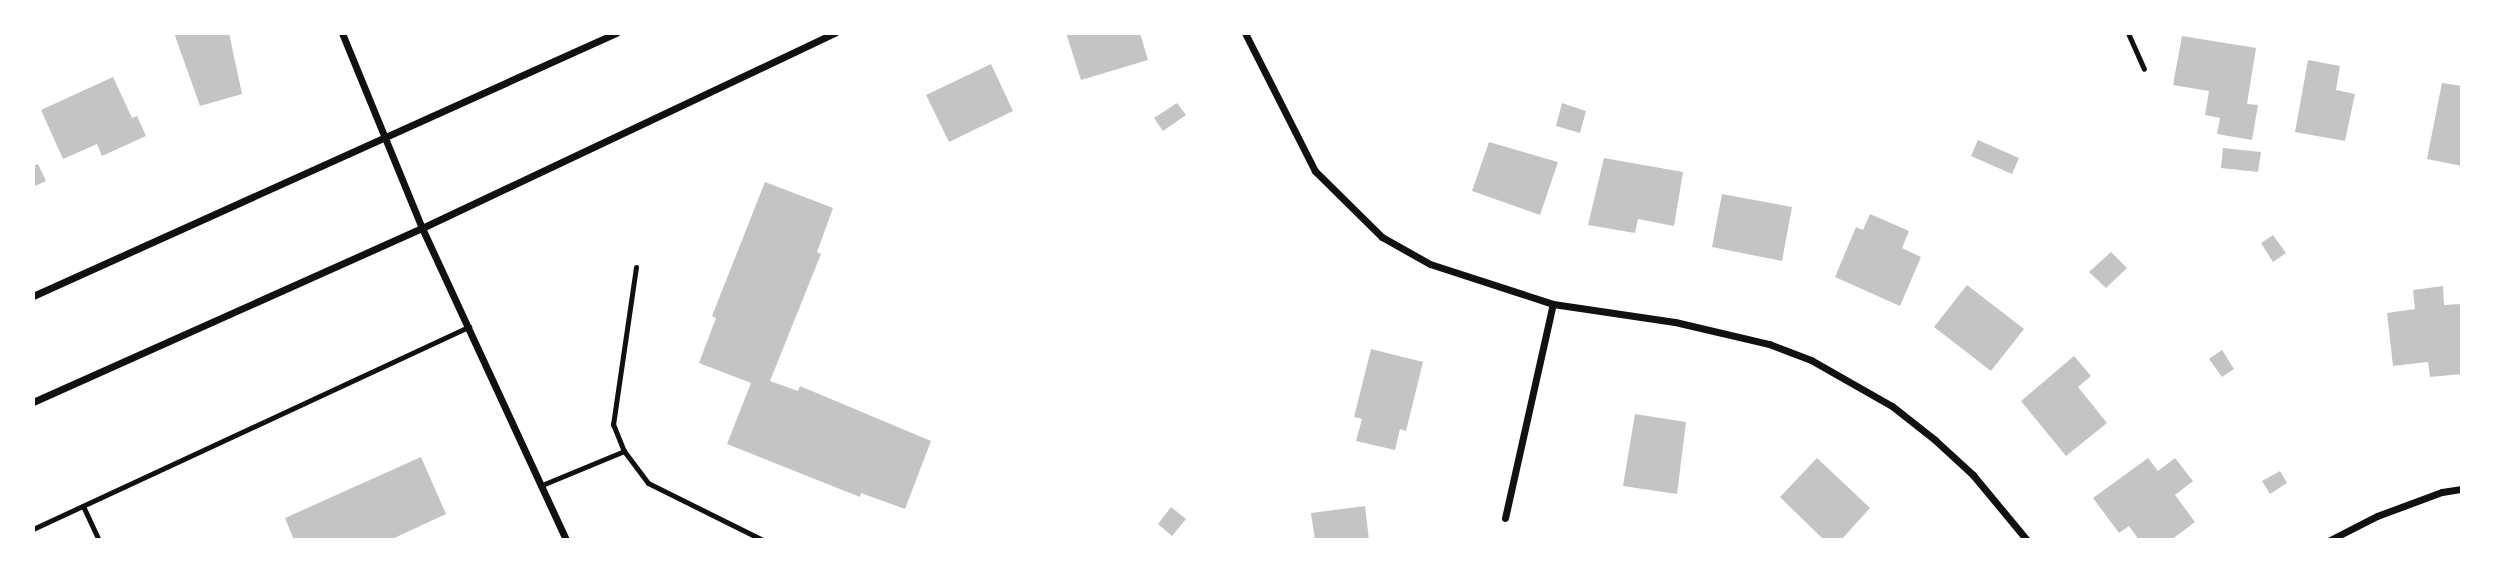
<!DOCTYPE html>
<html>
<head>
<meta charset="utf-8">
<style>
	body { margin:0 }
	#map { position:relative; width:2495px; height:573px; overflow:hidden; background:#fff; font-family:Signika,sans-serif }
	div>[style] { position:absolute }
	.building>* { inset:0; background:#c4c4c4 }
	.service>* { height:5px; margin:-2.5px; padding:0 2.5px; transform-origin:2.5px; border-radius:2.5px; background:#111 }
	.minor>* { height:7px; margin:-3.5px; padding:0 3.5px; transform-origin:3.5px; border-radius:3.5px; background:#111 }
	span { translate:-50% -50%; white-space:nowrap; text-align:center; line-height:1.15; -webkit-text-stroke:5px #fff; paint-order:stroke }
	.frame { position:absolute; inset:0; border:35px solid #fff; pointer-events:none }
</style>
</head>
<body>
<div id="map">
	<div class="building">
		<i style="clip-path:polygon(174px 33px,229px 33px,242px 94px,200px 106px)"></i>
		<i style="clip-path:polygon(1066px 33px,1140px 33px,1148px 60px,1081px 80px)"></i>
		<i style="clip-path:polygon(2182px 36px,2256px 48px,2247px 104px,2258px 105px,2252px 140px,2217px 134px,2220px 118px,2205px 115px,2209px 91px,2173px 85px)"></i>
		<i style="clip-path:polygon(2308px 60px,2340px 66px,2336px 90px,2355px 94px,2345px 141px,2295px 132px)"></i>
		<i style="clip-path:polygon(991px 64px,1013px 111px,949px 142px,926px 95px)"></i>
		<i style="clip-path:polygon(113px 77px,132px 118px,137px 116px,146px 136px,102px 156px,97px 144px,63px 159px,41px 110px)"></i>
		<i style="clip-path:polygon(2442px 83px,2462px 86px,2462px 166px,2427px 159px)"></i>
		<i style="clip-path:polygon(1177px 103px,1186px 115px,1163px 131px,1154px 118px)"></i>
		<i style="clip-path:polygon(1562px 103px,1586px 111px,1580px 133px,1556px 126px)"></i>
		<i style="clip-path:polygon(1978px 140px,2019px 158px,2012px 174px,1971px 156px)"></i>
		<i style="clip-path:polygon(1489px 142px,1558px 162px,1540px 215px,1472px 191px)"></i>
		<i style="clip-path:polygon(2223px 148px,2261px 152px,2258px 172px,2221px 168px)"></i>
		<i style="clip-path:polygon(1604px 158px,1683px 172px,1674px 226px,1638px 219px,1635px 233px,1588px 225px)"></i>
		<i style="clip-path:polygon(38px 164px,46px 181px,33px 187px,33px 166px)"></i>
		<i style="clip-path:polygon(765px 182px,833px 208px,817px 252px,821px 254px,770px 381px,798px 391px,800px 386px,931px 441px,905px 509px,861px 493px,860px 497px,727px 444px,751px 383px,699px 363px,716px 318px,712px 316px)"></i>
		<i style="clip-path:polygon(1722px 194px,1792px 207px,1782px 261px,1712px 247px)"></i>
		<i style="clip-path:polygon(1870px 214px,1909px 231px,1902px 248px,1921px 257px,1900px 306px,1835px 277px,1856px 227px,1863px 230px)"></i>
		<i style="clip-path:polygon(2273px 235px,2286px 253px,2273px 262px,2261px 243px)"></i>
		<i style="clip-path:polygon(2111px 252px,2127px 268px,2106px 288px,2089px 272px)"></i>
		<i style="clip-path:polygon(1967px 285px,2024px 329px,1991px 371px,1934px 327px)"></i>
		<i style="clip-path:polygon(2443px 286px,2444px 305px,2462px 304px,2462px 374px,2430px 377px,2428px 362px,2393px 366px,2387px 313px,2415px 309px,2413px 290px)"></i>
		<i style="clip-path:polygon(1371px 349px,1423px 362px,1406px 431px,1400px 429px,1395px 450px,1356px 441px,1362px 419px,1354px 417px)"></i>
		<i style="clip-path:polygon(2222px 350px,2234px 369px,2222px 377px,2209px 359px)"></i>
		<i style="clip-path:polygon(2074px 356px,2091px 376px,2078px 387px,2107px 423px,2066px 456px,2021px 401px)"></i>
		<i style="clip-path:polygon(1635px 414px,1686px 422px,1677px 494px,1623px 486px)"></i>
		<i style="clip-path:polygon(421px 457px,446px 514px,390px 540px,294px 540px,285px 518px)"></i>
		<i style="clip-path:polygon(1817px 458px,1870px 508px,1841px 540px,1824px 540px,1780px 497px)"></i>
		<i style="clip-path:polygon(2148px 458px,2158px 471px,2175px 458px,2193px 481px,2175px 495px,2195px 522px,2171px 540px,2139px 540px,2129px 526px,2119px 533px,2093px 498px)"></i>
		<i style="clip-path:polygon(2280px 471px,2287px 483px,2270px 494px,2262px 481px)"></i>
		<i style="clip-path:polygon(1365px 506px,1369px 540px,1315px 540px,1311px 513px)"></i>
		<i style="clip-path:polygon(1171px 507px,1186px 519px,1172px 536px,1158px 524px)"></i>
	</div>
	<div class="service">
		<i style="left:2128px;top:33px;width:39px;rotate:66deg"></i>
		<i style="left:636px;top:267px;width:159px;rotate:98.3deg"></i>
		<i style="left:613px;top:424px;width:29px;rotate:68deg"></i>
		<i style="left:624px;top:451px;width:40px;rotate:53deg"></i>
		<i style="left:648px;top:483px;width:128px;rotate:26.4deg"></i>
		<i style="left:542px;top:485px;width:89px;rotate:-22.5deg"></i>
		<i style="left:83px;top:506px;width:38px;rotate:65deg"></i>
		<i style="left:33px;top:529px;width:481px;rotate:-24.9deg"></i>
	</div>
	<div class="minor">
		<i style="left:342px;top:33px;width:211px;rotate:67.7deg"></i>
		<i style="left:422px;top:228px;width:344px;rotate:65.2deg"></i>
		<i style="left:1245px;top:33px;width:155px;rotate:63.1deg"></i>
		<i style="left:1315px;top:171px;width:94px;rotate:44.6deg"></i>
		<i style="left:1382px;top:237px;width:55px;rotate:29.4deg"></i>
		<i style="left:1430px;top:264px;width:129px;rotate:18deg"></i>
		<i style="left:1553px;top:304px;width:123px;rotate:8.4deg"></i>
		<i style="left:1675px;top:322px;width:97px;rotate:13.2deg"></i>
		<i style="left:1769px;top:344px;width:45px;rotate:20.9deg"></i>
		<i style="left:1811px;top:360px;width:93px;rotate:29.6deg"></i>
		<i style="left:1892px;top:406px;width:55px;rotate:38.3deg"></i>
		<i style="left:1935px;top:440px;width:52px;rotate:42.6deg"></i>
		<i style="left:1973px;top:475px;width:85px;rotate:50.3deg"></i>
		<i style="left:33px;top:296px;width:640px;rotate:-24.28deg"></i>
		<i style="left:33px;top:402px;width:426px;rotate:-24.1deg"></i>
		<i style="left:422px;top:228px;width:457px;rotate:-25.3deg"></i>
		<i style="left:1505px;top:518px;width:219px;rotate:-77.4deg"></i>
		<i style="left:2330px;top:540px;width:53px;rotate:-27.1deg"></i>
		<i style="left:2377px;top:516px;width:69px;rotate:-20.3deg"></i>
		<i style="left:2442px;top:492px;width:20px;rotate:-9deg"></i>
	</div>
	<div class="frame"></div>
</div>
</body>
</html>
